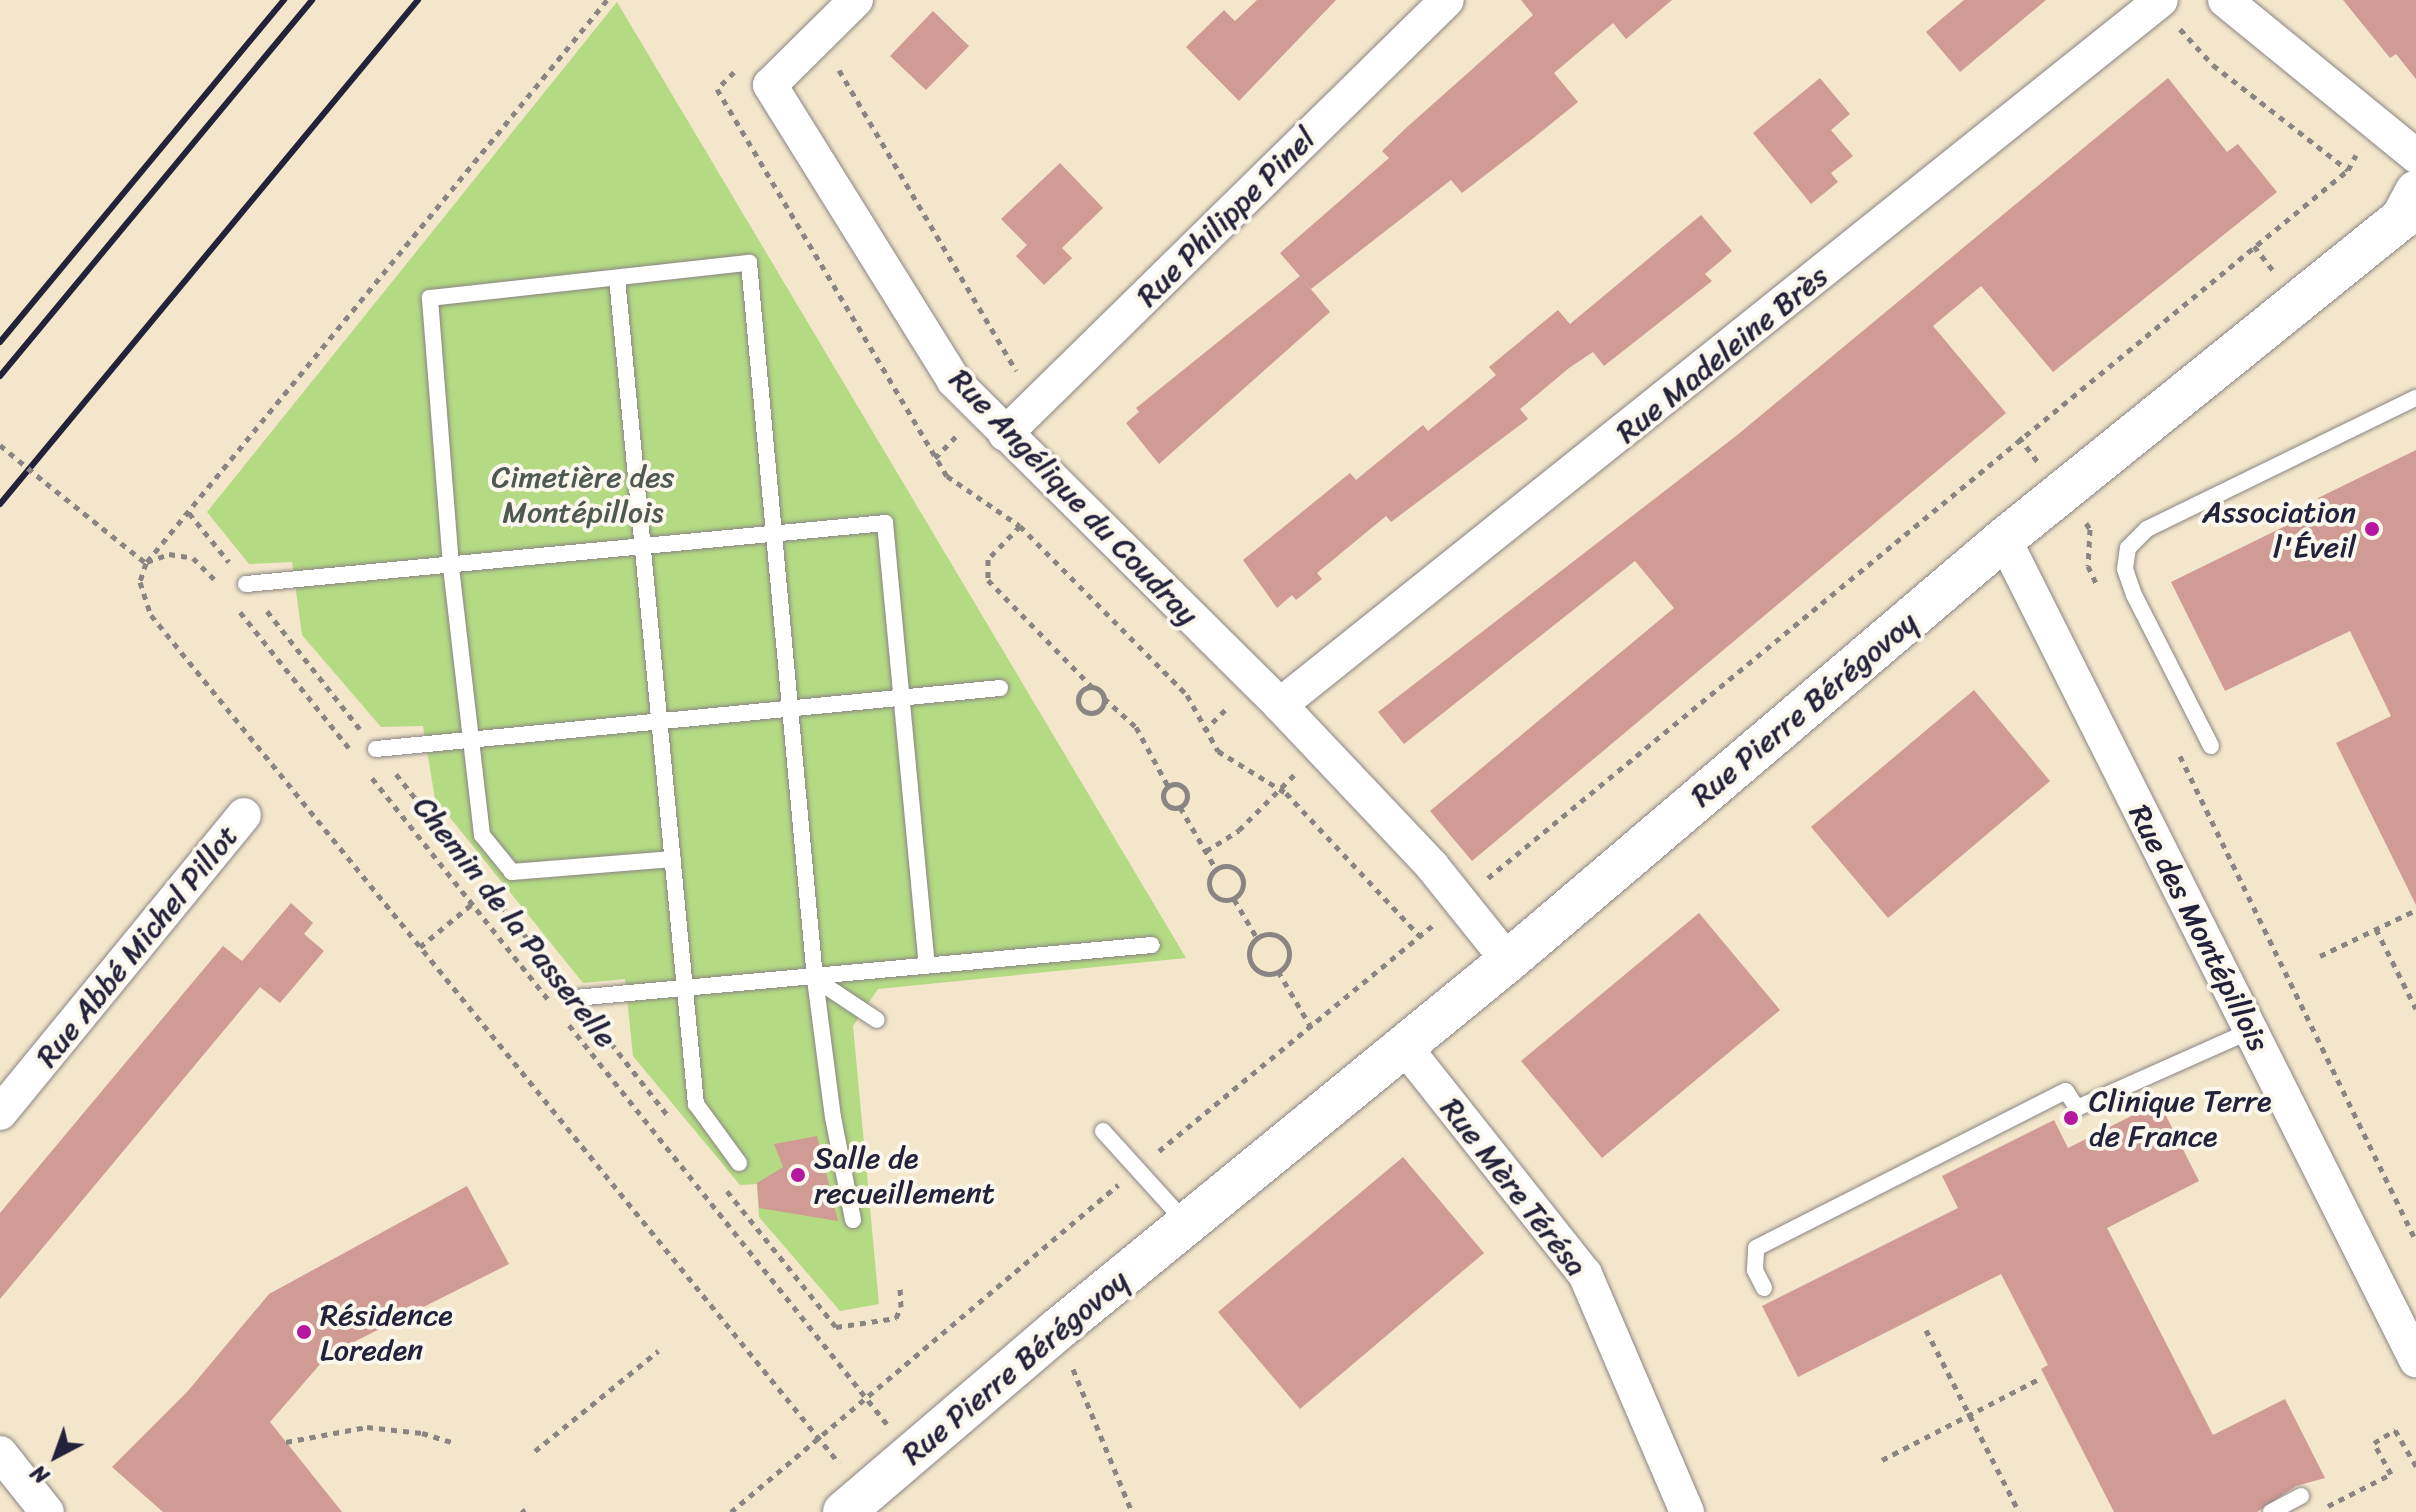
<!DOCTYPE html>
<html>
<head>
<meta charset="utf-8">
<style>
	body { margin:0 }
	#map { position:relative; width:2416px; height:1512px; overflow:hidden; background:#f3e6cb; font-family:Sriracha,sans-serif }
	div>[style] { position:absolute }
	.green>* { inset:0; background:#b4da83 }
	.building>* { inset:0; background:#d09a95 }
	.path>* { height:5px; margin-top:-2.5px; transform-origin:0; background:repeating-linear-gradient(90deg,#8a8483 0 6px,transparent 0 12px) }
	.path>.ring { margin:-2.5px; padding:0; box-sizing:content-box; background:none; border:5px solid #8a8483; border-radius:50% }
	.roads { filter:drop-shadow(0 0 2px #8a8483) drop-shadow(0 0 2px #8a8483) }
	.service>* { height:16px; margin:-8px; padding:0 8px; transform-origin:8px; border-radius:8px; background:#fff }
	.minor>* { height:34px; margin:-17px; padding:0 17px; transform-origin:17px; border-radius:17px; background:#fff }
	.tertiary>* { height:42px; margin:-21px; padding:0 21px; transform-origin:21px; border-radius:21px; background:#fff }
	.rail>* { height:6px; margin:-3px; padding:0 3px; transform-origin:3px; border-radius:3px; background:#22223b }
	.path-bridge>* { height:5px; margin-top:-2.5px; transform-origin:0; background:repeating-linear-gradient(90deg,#8a8483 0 6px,transparent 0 12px) }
	.dots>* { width:22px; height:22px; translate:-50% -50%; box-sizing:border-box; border:4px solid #fbf7ec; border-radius:50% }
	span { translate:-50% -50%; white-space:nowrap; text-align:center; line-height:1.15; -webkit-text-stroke:8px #fbf7ec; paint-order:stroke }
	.street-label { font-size:30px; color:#22223b }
	.park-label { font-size:30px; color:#4e5951 }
	.poi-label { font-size:30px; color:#22223b }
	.right { translate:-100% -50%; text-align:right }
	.left { translate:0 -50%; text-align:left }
	.north { position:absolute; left:16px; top:1416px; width:80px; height:80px; -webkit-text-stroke:6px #fbf7ec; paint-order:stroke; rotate:221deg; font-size:22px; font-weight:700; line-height:32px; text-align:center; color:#22223b }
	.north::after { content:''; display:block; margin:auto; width:28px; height:36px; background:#22223b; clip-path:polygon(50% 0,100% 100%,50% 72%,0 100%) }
</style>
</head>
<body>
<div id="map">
	<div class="green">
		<i style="clip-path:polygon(617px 2px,1186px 958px,878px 989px,853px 1026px,879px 1304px,840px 1311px,759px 1217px,757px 1184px,740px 1185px,633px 1056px,625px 979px,583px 983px,435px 799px,423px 726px,381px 727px,302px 635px,292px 562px,249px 564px,207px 512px)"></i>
	</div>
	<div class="building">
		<i style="clip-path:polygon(1257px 0,1336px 0,1239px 101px,1186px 47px,1224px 10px,1235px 21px)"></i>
		<i style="clip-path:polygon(1521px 0,1672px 0,1626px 39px,1613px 23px,1554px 73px,1578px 102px,1531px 140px,1462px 193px,1451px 180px,1311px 289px,1280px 253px,1389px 158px,1382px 151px,1406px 128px,1533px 15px)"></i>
		<i style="clip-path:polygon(1964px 0,2046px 0,1960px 72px,1926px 32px)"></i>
		<i style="clip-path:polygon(2343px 0,2416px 0,2416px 79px,2396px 54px,2390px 58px)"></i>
		<i style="clip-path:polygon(933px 11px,969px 46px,926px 90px,890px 56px)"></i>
		<i style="clip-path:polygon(1820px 78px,1850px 114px,1831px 130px,1853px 156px,1831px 173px,1838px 182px,1811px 204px,1753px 133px)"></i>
		<i style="clip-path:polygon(2168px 78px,2227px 152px,2238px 144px,2277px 192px,2053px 372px,1981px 286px,1933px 326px,2006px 413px,1472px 861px,1430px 811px,1674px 608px,1635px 561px,1404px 744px,1378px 712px,1736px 436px)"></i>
		<i style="clip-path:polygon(1060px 163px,1103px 208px,1062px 248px,1072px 258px,1044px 285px,1016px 256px,1027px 245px,1001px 219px)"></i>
		<i style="clip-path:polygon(1701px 215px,1732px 251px,1705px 274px,1712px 281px,1604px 366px,1593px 352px,1569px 368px,1520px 409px,1528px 419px,1391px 522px,1386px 516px,1317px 573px,1322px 579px,1296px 600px,1292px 595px,1277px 608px,1243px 560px,1350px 473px,1356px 480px,1423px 425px,1428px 431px,1496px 375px,1489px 367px,1558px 310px,1570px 324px)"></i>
		<i style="clip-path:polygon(1300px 276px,1330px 312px,1159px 464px,1126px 423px,1139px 412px,1136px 408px)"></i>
		<i style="clip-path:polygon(2416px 450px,2416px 905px,2336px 743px,2391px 716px,2350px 631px,2225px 691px,2171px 582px,2322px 508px,2318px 498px)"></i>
		<i style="clip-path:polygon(1974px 690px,2050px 781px,1888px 918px,1811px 827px)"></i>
		<i style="clip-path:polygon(291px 903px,313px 923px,304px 934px,324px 951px,280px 1003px,260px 987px,0 1299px,0 1213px,223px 946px,242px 961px)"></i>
		<i style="clip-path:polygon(1699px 913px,1780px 1010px,1602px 1158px,1521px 1061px)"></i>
		<i style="clip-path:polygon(2159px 1102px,2199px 1181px,2107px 1228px,2213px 1435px,2285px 1399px,2325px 1478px,2296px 1486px,2257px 1512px,2114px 1512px,2041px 1369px,2048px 1365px,2001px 1274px,1798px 1377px,1762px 1306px,1958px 1208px,1942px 1176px,2054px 1120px,2068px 1148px)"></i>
		<i style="clip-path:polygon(817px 1136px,838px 1221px,759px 1208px,757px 1183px,783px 1167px,774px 1144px)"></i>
		<i style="clip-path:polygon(1403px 1157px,1484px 1253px,1300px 1409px,1218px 1312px)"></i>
		<i style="clip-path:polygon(467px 1186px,509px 1264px,328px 1355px,270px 1422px,342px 1512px,163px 1512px,112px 1467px,187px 1392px,269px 1294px)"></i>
	</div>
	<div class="path">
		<i style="left:607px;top:0;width:728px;rotate:129.31deg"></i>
		<i style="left:146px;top:563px;width:20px;rotate:108deg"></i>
		<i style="left:140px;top:582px;width:35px;rotate:72deg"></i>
		<i style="left:151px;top:615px;width:1092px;rotate:50.95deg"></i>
		<i style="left:2180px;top:29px;width:49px;rotate:47.5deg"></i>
		<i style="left:2213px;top:65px;width:171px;rotate:37.9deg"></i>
		<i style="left:839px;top:70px;width:349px;rotate:59.5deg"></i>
		<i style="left:734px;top:72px;width:24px;rotate:135deg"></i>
		<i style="left:717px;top:89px;width:450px;rotate:59.3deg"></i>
		<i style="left:947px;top:476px;width:88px;rotate:34.4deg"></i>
		<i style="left:1020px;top:526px;width:238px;rotate:45.3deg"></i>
		<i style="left:1187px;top:695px;width:64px;rotate:61deg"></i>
		<i style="left:1218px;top:751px;width:80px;rotate:31.7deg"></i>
		<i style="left:1286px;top:793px;width:196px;rotate:46.9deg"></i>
		<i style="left:2254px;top:246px;width:31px;rotate:52deg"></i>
		<i style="left:2019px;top:437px;width:31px;rotate:53deg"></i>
		<i style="left:935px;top:458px;width:30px;rotate:-46deg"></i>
		<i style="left:46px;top:483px;width:128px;rotate:38.7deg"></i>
		<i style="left:189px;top:513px;width:63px;rotate:50.8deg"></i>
		<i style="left:2086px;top:523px;width:7px;rotate:56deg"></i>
		<i style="left:2090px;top:529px;width:37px;rotate:93deg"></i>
		<i style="left:2088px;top:566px;width:21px;rotate:65deg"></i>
		<i style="left:1020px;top:526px;width:46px;rotate:134.1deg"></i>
		<i style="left:988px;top:559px;width:21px;rotate:90deg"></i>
		<i style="left:988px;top:580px;width:149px;rotate:45.8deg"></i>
		<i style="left:147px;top:562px;width:23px;rotate:-20deg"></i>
		<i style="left:169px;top:554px;width:24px;rotate:9deg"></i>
		<i style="left:193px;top:558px;width:34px;rotate:45deg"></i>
		<i style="left:267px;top:611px;width:150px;rotate:51.8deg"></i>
		<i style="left:240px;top:612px;width:174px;rotate:51.3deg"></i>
		<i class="ring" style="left:1078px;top:687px;width:21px;height:21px"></i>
		<i style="left:1104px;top:698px;width:43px;rotate:42.2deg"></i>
		<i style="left:1136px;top:727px;width:67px;rotate:61.5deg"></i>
		<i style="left:1204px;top:731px;width:35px;rotate:-45deg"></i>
		<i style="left:2180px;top:756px;width:539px;rotate:64.05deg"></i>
		<i style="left:396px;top:774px;width:95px;rotate:51.4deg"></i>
		<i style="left:372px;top:778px;width:283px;rotate:51.5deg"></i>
		<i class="ring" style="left:1163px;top:784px;width:19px;height:19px"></i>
		<i style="left:1180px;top:807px;width:72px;rotate:59.9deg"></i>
		<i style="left:1206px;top:851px;width:39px;rotate:-32deg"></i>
		<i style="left:1239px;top:830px;width:79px;rotate:-45deg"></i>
		<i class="ring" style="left:1209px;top:866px;width:29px;height:29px"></i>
		<i style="left:1488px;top:878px;width:1114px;rotate:-39.46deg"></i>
		<i style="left:2348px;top:170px;width:17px;rotate:-62deg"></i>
		<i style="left:494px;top:896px;width:102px;rotate:51.8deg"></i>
		<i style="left:1234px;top:899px;width:45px;rotate:59.5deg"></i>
		<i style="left:2376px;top:929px;width:89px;rotate:63.4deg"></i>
		<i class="ring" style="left:1249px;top:934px;width:35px;height:35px"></i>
		<i style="left:420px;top:947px;width:67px;rotate:-39.6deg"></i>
		<i style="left:2320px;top:956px;width:106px;rotate:-25.6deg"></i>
		<i style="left:1278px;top:971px;width:65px;rotate:59.5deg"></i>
		<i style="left:596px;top:1024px;width:118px;rotate:51.9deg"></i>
		<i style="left:569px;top:1025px;width:510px;rotate:51.45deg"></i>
		<i style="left:1159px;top:1151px;width:354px;rotate:-39.5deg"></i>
		<i style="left:727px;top:1191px;width:174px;rotate:51.3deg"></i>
		<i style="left:836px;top:1327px;width:61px;rotate:-8.5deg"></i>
		<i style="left:896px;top:1318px;width:12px;rotate:-66deg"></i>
		<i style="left:901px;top:1307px;width:18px;rotate:-93deg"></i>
		<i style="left:1926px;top:1330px;width:204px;rotate:62.9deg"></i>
		<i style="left:1073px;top:1369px;width:155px;rotate:67.6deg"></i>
		<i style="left:286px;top:1442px;width:82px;rotate:-10.5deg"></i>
		<i style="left:367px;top:1427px;width:55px;rotate:6.2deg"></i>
		<i style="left:422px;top:1433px;width:34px;rotate:17deg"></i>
		<i style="left:535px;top:1451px;width:159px;rotate:-39.1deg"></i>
		<i style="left:1882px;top:1460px;width:179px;rotate:-27.3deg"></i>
		<i style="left:2328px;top:1506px;width:71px;rotate:-26.9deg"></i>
		<i style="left:2391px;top:1474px;width:35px;rotate:-119deg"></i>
		<i style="left:2374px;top:1443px;width:25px;rotate:-32deg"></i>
		<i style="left:2395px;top:1430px;width:42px;rotate:59.7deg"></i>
		<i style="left:522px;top:1509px;width:4px;rotate:56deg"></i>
		<i style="left:731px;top:1512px;width:507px;rotate:-40.2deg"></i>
	</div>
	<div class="roads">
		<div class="service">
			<i style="left:617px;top:278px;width:830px;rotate:84.54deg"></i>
			<i style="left:696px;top:1104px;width:73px;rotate:53.9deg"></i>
			<i style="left:246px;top:584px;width:642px;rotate:-5.45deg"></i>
			<i style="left:885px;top:523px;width:444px;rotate:84.6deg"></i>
			<i style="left:2211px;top:746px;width:169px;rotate:-117deg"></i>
			<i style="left:2134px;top:595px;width:28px;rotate:-109deg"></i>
			<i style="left:2125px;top:569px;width:21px;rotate:-82deg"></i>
			<i style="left:2128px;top:548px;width:27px;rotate:-45deg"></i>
			<i style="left:2147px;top:529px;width:299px;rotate:-26deg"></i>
			<i style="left:376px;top:749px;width:627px;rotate:-5.58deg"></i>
			<i style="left:673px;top:859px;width:162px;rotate:175.4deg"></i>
			<i style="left:512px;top:872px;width:48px;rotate:-129deg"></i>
			<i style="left:482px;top:835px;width:271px;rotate:-96.6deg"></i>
			<i style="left:451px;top:566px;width:269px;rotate:-94.5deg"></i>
			<i style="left:430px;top:298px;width:321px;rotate:-6.3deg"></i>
			<i style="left:749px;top:263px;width:719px;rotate:84.73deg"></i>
			<i style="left:815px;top:979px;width:139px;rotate:82.6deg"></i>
			<i style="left:833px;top:1117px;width:105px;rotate:79deg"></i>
			<i style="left:815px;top:979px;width:74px;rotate:33.5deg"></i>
			<i style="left:575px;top:998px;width:579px;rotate:-5.25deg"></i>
			<i style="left:1103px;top:1131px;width:124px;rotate:47.9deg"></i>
			<i style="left:1764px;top:1288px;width:20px;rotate:-117deg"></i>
			<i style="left:1755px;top:1270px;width:22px;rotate:-87deg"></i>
			<i style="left:1756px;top:1248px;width:347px;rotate:-26.9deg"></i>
			<i style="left:2066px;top:1091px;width:20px;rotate:57deg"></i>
			<i style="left:2077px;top:1108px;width:189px;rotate:-24deg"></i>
			<i style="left:2271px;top:1512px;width:34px;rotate:-28deg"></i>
		</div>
		<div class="minor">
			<i style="left:856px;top:0;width:121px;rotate:135.3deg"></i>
			<i style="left:770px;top:85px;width:349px;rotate:58.1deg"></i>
			<i style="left:954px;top:381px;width:460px;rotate:44.8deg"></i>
			<i style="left:1280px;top:705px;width:221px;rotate:46.6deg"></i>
			<i style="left:1432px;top:866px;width:122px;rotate:51.3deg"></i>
			<i style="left:2225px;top:0;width:247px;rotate:39.2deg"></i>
			<i style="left:1005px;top:434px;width:619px;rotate:-44.48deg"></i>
			<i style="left:2004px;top:539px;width:919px;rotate:63.35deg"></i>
			<i style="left:1280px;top:705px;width:1128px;rotate:-38.67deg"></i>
			<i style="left:1404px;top:1046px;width:291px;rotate:51.6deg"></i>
			<i style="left:1585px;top:1274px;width:259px;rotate:66.8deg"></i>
			<i style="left:0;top:1113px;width:385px;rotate:-50.7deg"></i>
			<i style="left:0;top:1453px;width:75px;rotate:51.5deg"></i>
		</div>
		<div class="tertiary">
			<i style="left:844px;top:1512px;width:280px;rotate:-40.5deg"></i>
			<i style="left:1057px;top:1330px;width:583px;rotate:-39.29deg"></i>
			<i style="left:1508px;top:961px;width:651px;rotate:-40.39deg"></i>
			<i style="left:2004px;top:539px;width:511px;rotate:-38.89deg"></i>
			<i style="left:2402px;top:218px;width:30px;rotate:-62deg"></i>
		</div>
	</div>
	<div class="rail">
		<i style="left:0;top:342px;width:445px;rotate:-50.3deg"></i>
		<i style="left:0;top:376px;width:489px;rotate:-50.3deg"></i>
		<i style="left:0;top:504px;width:655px;rotate:-50.33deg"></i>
	</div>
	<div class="path-bridge">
		<i style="left:0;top:445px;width:60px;rotate:39.6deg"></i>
	</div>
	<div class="dots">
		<i style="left:2372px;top:529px;background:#b5179e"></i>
		<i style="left:2071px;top:1118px;background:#b5179e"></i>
		<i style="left:798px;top:1175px;background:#b5179e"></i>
		<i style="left:304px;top:1332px;background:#b5179e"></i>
	</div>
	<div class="street-label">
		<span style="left:1226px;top:217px;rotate:-45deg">Rue Philippe Pinel</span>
		<span style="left:1722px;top:354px;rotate:-39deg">Rue Madeleine Brès</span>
		<span style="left:1074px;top:497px;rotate:46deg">Rue Angélique du Coudray</span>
		<span style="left:1804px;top:709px;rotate:-40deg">Rue Pierre Bérégovoy</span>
		<span style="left:515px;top:922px;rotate:52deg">Chemin de la Passerelle</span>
		<span style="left:2199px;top:928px;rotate:63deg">Rue des Montépillois</span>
		<span style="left:137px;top:946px;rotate:-51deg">Rue Abbé Michel Pillot</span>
		<span style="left:1514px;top:1187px;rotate:52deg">Rue Mère Térésa</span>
		<span style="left:1015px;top:1367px;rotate:-40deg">Rue Pierre Bérégovoy</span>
	</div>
	<div class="park-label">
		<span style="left:583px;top:494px">Cimetière des<br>Montépillois</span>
	</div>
	<div class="poi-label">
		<span class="right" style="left:2356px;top:529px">Association<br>l'Éveil</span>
		<span class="left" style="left:2089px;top:1118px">Clinique Terre<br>de France</span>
		<span class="left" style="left:814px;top:1175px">Salle de<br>recueillement</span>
		<span class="left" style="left:320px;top:1332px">Résidence<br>Loreden</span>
	</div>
	<div class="north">N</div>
</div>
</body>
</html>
